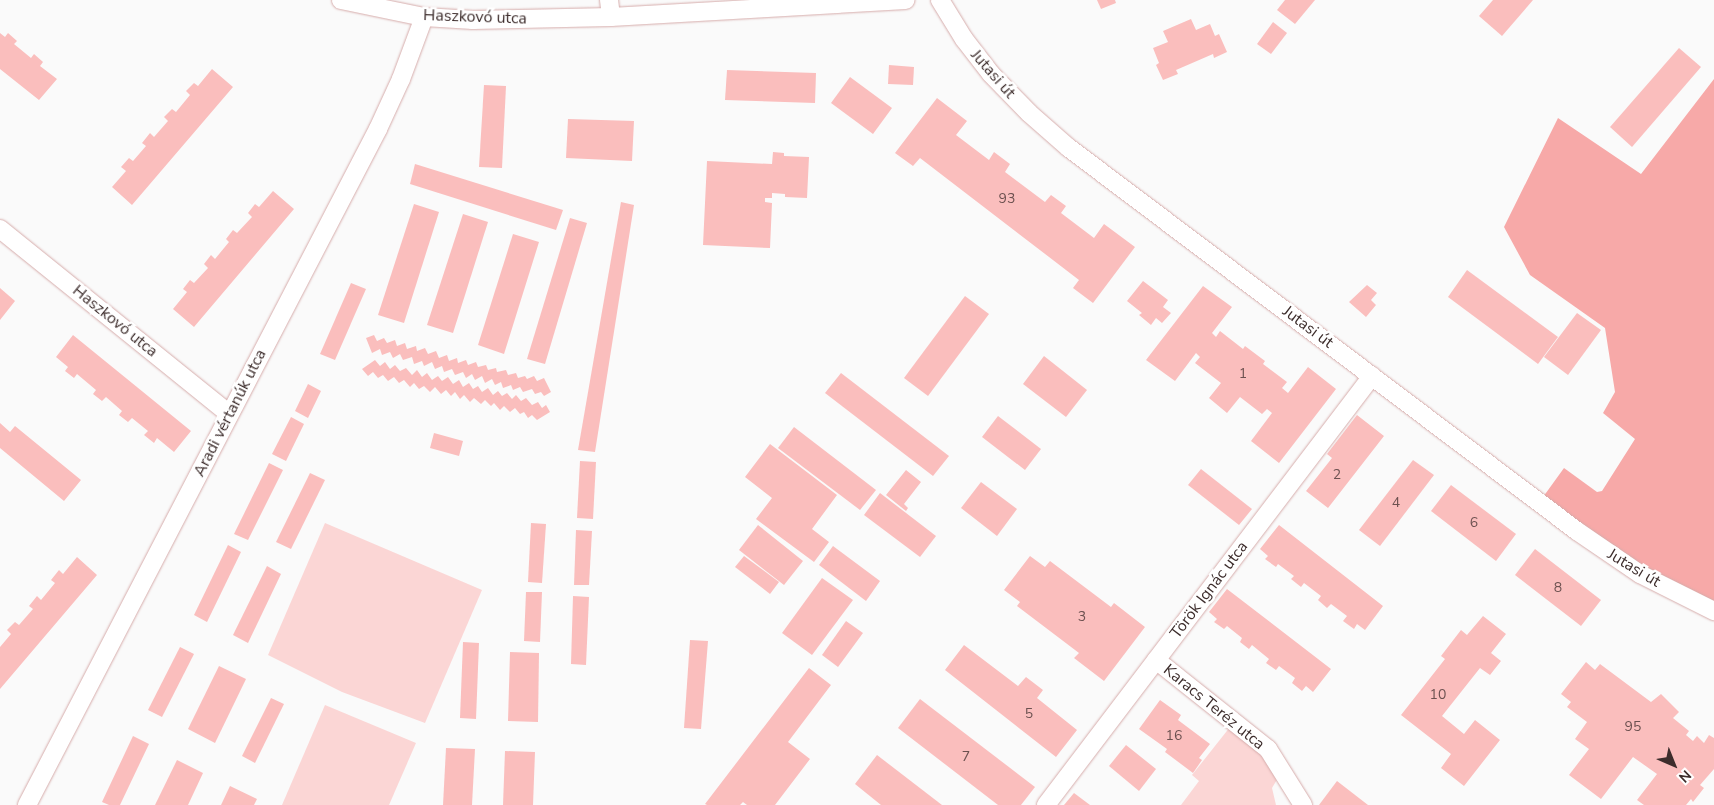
<!DOCTYPE html>
<html>
<head>
<meta charset="utf-8">
<style>
	body { margin:0 }
	#map { position:relative; width:1714px; height:805px; overflow:hidden; background:#fafafa; font-family:"Nunito Sans",sans-serif }
	div>[style] { position:absolute }
	.green>* { inset:0; background:#fbd6d5 }
	.forest>* { inset:0; background:#f7a9a8 }
	.building>* { inset:0; background:#fabebd }
	.roads { filter:drop-shadow(0 0 1px #d6acab) drop-shadow(0 0 1px #d6acab) }
	.minor>* { height:18px; margin:-9px; padding:0 9px; transform-origin:9px; border-radius:9px; background:#fff }
	span { translate:-50% -50%; white-space:nowrap; text-align:center; line-height:1.15; -webkit-text-stroke:5px #fff; paint-order:stroke }
	.number-label { font-size:14px; color:#6c5150 }
	.number-label span { -webkit-text-stroke-width:0 }
	.street-label { font-size:16px; color:#3d2d2c }
	.north { position:absolute; left:1649px; top:740px; width:50px; height:50px; -webkit-text-stroke:4px #fff; paint-order:stroke; rotate:136deg; font-size:14px; font-weight:700; line-height:20px; text-align:center; color:#3d2d2c }
	.north::after { content:''; display:block; margin:auto; width:18px; height:22px; background:#3d2d2c; clip-path:polygon(50% 0,100% 100%,50% 72%,0 100%) }
</style>
</head>
<body>
<div id="map">
	<div class="green">
		<i style="clip-path:polygon(325px 523px,482px 590px,425px 723px,342px 692px,268px 655px)"></i>
		<i style="clip-path:polygon(325px 705px,416px 743px,389px 805px,282px 805px)"></i>
		<i style="clip-path:polygon(1234px 722px,1282px 771px,1272px 788px,1276px 805px,1181px 805px,1199px 781px,1192px 775px)"></i>
	</div>
	<div class="forest">
		<i style="clip-path:polygon(1714px 79px,1714px 614px,1538px 504px,1564px 468px,1597px 492px,1602px 491px,1635px 439px,1603px 413px,1615px 392px,1605px 328px,1530px 275px,1504px 227px,1558px 118px,1641px 174px)"></i>
	</div>
	<div class="building">
		<i style="clip-path:polygon(1097px 0,1115px 0,1116px 3px,1101px 9px)"></i>
		<i style="clip-path:polygon(1285px 0,1315px 0,1295px 24px,1277px 10px)"></i>
		<i style="clip-path:polygon(1493px 0,1533px 0,1502px 36px,1479px 16px)"></i>
		<i style="clip-path:polygon(1191px 19px,1196px 30px,1210px 24px,1215px 36px,1219px 34px,1227px 52px,1214px 58px,1213px 54px,1176px 70px,1178px 74px,1163px 80px,1156px 65px,1159px 63px,1153px 48px,1168px 42px,1163px 31px)"></i>
		<i style="clip-path:polygon(1273px 22px,1287px 33px,1271px 54px,1257px 44px)"></i>
		<i style="clip-path:polygon(0 33px,5px 37px,8px 33px,17px 41px,14px 44px,31px 58px,34px 54px,43px 62px,40px 66px,57px 79px,39px 100px,0 69px)"></i>
		<i style="clip-path:polygon(1679px 48px,1701px 67px,1632px 147px,1610px 127px)"></i>
		<i style="clip-path:polygon(889px 65px,914px 67px,913px 85px,888px 84px)"></i>
		<i style="clip-path:polygon(212px 69px,233px 87px,132px 205px,112px 187px,126px 171px,121px 167px,129px 158px,133px 161px,146px 146px,142px 143px,150px 133px,154px 137px,168px 121px,164px 117px,172px 109px,176px 112px,190px 95px,186px 91px,194px 83px,198px 86px)"></i>
		<i style="clip-path:polygon(727px 70px,816px 73px,815px 103px,725px 100px)"></i>
		<i style="clip-path:polygon(850px 77px,892px 108px,873px 134px,831px 103px)"></i>
		<i style="clip-path:polygon(484px 85px,506px 86px,502px 168px,479px 167px)"></i>
		<i style="clip-path:polygon(937px 98px,967px 121px,956px 135px,989px 160px,994px 152px,1010px 164px,1005px 172px,1045px 202px,1051px 195px,1066px 206px,1061px 213px,1094px 238px,1104px 224px,1135px 247px,1093px 303px,1073px 288px,1079px 280px,920px 158px,913px 166px,895px 153px)"></i>
		<i style="clip-path:polygon(568px 119px,634px 121px,632px 161px,566px 158px)"></i>
		<i style="clip-path:polygon(773px 152px,784px 153px,784px 156px,809px 157px,807px 198px,785px 197px,785px 194px,772px 193px,772px 198px,765px 198px,765px 202px,772px 203px,770px 248px,703px 245px,707px 161px,772px 164px)"></i>
		<i style="clip-path:polygon(415px 164px,563px 210px,556px 230px,410px 184px)"></i>
		<i style="clip-path:polygon(273px 191px,294px 209px,194px 327px,173px 309px,187px 292px,183px 289px,190px 280px,194px 283px,208px 268px,204px 264px,211px 255px,215px 259px,229px 242px,226px 239px,233px 230px,237px 233px,252px 217px,248px 213px,255px 204px,259px 207px)"></i>
		<i style="clip-path:polygon(621px 202px,634px 205px,595px 452px,578px 450px)"></i>
		<i style="clip-path:polygon(414px 204px,439px 212px,404px 323px,378px 315px)"></i>
		<i style="clip-path:polygon(463px 214px,488px 222px,453px 333px,427px 325px)"></i>
		<i style="clip-path:polygon(570px 218px,587px 223px,545px 364px,527px 359px)"></i>
		<i style="clip-path:polygon(513px 234px,539px 242px,504px 354px,478px 345px)"></i>
		<i style="clip-path:polygon(1467px 270px,1558px 337px,1538px 364px,1448px 297px)"></i>
		<i style="clip-path:polygon(1143px 281px,1168px 300px,1163px 307px,1171px 313px,1162px 323px,1156px 318px,1151px 325px,1139px 315px,1142px 313px,1127px 301px)"></i>
		<i style="clip-path:polygon(351px 283px,366px 289px,335px 360px,320px 354px)"></i>
		<i style="clip-path:polygon(1367px 285px,1377px 293px,1371px 300px,1376px 305px,1366px 317px,1349px 302px)"></i>
		<i style="clip-path:polygon(1203px 286px,1232px 307px,1212px 333px,1216px 337px,1220px 331px,1243px 349px,1245px 346px,1265px 361px,1263px 364px,1287px 382px,1282px 388px,1288px 393px,1308px 367px,1336px 389px,1279px 463px,1251px 441px,1272px 413px,1267px 409px,1262px 414px,1240px 397px,1227px 413px,1209px 398px,1221px 383px,1195px 363px,1200px 357px,1196px 353px,1175px 381px,1146px 360px)"></i>
		<i style="clip-path:polygon(0 288px,15px 301px,0 320px)"></i>
		<i style="clip-path:polygon(965px 296px,989px 314px,928px 396px,904px 378px)"></i>
		<i style="clip-path:polygon(1577px 313px,1601px 330px,1568px 375px,1544px 357px)"></i>
		<i style="clip-path:polygon(73px 335px,191px 431px,174px 452px,157px 438px,154px 443px,144px 435px,148px 431px,132px 418px,128px 422px,119px 415px,122px 411px,106px 397px,102px 401px,93px 394px,96px 390px,77px 374px,74px 378px,65px 371px,68px 367px,56px 357px)"></i>
		<i style="clip-path:polygon(374px 335px,377px 341px,384px 338px,387px 343px,395px 340px,397px 346px,405px 343px,407px 349px,416px 346px,417px 351px,425px 348px,428px 354px,436px 351px,439px 358px,447px 355px,449px 361px,457px 358px,458px 363px,466px 360px,468px 365px,476px 362px,478px 367px,486px 365px,488px 370px,496px 368px,497px 372px,506px 370px,508px 375px,516px 373px,518px 378px,525px 376px,527px 379px,534px 376px,537px 381px,544px 378px,551px 392px,544px 396px,541px 392px,535px 394px,532px 389px,523px 392px,520px 387px,513px 390px,511px 385px,503px 388px,501px 382px,495px 385px,492px 379px,485px 383px,482px 376px,475px 380px,472px 374px,466px 378px,463px 372px,455px 375px,452px 369px,444px 372px,442px 366px,435px 369px,432px 362px,424px 366px,422px 361px,414px 364px,412px 357px,403px 360px,400px 354px,393px 358px,390px 352px,382px 355px,380px 349px,372px 353px,366px 338px)"></i>
		<i style="clip-path:polygon(1044px 356px,1087px 390px,1066px 417px,1023px 384px)"></i>
		<i style="clip-path:polygon(375px 360px,380px 366px,385px 362px,390px 369px,395px 365px,400px 371px,406px 368px,412px 375px,417px 370px,422px 377px,427px 373px,432px 380px,438px 376px,442px 381px,448px 377px,453px 384px,459px 380px,463px 387px,469px 383px,473px 389px,478px 386px,482px 392px,488px 388px,493px 395px,498px 391px,502px 396px,507px 393px,512px 399px,516px 395px,521px 401px,526px 398px,532px 405px,538px 402px,542px 408px,546px 405px,550px 412px,537px 420px,532px 415px,528px 418px,524px 412px,520px 414px,515px 408px,510px 412px,504px 406px,500px 410px,494px 403px,491px 406px,485px 400px,481px 404px,474px 398px,470px 402px,464px 395px,460px 399px,455px 392px,451px 396px,446px 390px,441px 394px,435px 387px,430px 392px,424px 386px,419px 389px,414px 383px,410px 387px,404px 380px,399px 383px,394px 377px,388px 381px,383px 375px,378px 378px,373px 372px,368px 376px,362px 369px)"></i>
		<i style="clip-path:polygon(841px 373px,949px 456px,933px 476px,825px 393px)"></i>
		<i style="clip-path:polygon(308px 384px,321px 391px,308px 418px,295px 411px)"></i>
		<i style="clip-path:polygon(1357px 415px,1384px 436px,1328px 508px,1306px 491px,1332px 458px,1327px 454px)"></i>
		<i style="clip-path:polygon(998px 416px,1041px 449px,1025px 470px,982px 437px)"></i>
		<i style="clip-path:polygon(291px 417px,304px 424px,286px 461px,272px 454px)"></i>
		<i style="clip-path:polygon(0 423px,10px 432px,15px 426px,81px 480px,64px 501px,0 448px)"></i>
		<i style="clip-path:polygon(794px 427px,876px 490px,860px 510px,778px 448px)"></i>
		<i style="clip-path:polygon(434px 433px,463px 441px,459px 456px,430px 448px)"></i>
		<i style="clip-path:polygon(770px 444px,837px 495px,812px 529px,829px 542px,814px 562px,756px 519px,772px 498px,745px 477px)"></i>
		<i style="clip-path:polygon(1413px 460px,1434px 475px,1380px 546px,1359px 530px)"></i>
		<i style="clip-path:polygon(580px 461px,596px 462px,593px 519px,577px 518px)"></i>
		<i style="clip-path:polygon(269px 463px,283px 470px,248px 540px,234px 534px)"></i>
		<i style="clip-path:polygon(1201px 469px,1252px 509px,1239px 525px,1188px 485px)"></i>
		<i style="clip-path:polygon(906px 470px,921px 482px,904px 504px,908px 508px,906px 511px,886px 495px)"></i>
		<i style="clip-path:polygon(310px 473px,325px 480px,291px 549px,276px 542px)"></i>
		<i style="clip-path:polygon(981px 482px,1017px 509px,997px 536px,961px 508px)"></i>
		<i style="clip-path:polygon(1451px 485px,1516px 534px,1496px 561px,1431px 511px)"></i>
		<i style="clip-path:polygon(880px 493px,936px 536px,920px 557px,864px 515px)"></i>
		<i style="clip-path:polygon(531px 523px,546px 524px,542px 583px,528px 582px)"></i>
		<i style="clip-path:polygon(758px 525px,803px 561px,784px 585px,739px 550px)"></i>
		<i style="clip-path:polygon(1279px 525px,1383px 606px,1365px 630px,1357px 624px,1354px 629px,1343px 621px,1347px 616px,1331px 604px,1327px 608px,1318px 600px,1321px 596px,1304px 583px,1301px 587px,1291px 579px,1294px 576px,1278px 564px,1276px 567px,1265px 559px,1268px 556px,1260px 549px)"></i>
		<i style="clip-path:polygon(576px 530px,592px 531px,589px 585px,574px 585px)"></i>
		<i style="clip-path:polygon(228px 545px,241px 552px,207px 622px,194px 615px)"></i>
		<i style="clip-path:polygon(833px 546px,880px 581px,866px 601px,819px 565px)"></i>
		<i style="clip-path:polygon(1535px 549px,1601px 600px,1581px 626px,1515px 575px)"></i>
		<i style="clip-path:polygon(744px 556px,779px 582px,770px 594px,735px 567px)"></i>
		<i style="clip-path:polygon(1030px 556px,1045px 567px,1050px 561px,1111px 607px,1114px 603px,1145px 627px,1104px 681px,1074px 658px,1079px 653px,1017px 606px,1020px 602px,1004px 590px)"></i>
		<i style="clip-path:polygon(77px 557px,97px 575px,0 689px,0 647px,11px 634px,7px 630px,15px 622px,19px 625px,33px 609px,29px 606px,37px 596px,41px 600px,55px 583px,51px 580px,59px 570px,63px 574px)"></i>
		<i style="clip-path:polygon(267px 566px,281px 574px,248px 643px,233px 635px)"></i>
		<i style="clip-path:polygon(822px 578px,853px 600px,812px 655px,782px 633px)"></i>
		<i style="clip-path:polygon(1227px 589px,1331px 669px,1313px 692px,1306px 686px,1302px 691px,1292px 683px,1295px 678px,1279px 666px,1276px 670px,1266px 663px,1269px 659px,1252px 645px,1249px 649px,1240px 642px,1242px 638px,1227px 626px,1224px 629px,1214px 622px,1217px 619px,1209px 612px)"></i>
		<i style="clip-path:polygon(526px 592px,542px 592px,540px 642px,524px 641px)"></i>
		<i style="clip-path:polygon(573px 596px,589px 597px,586px 665px,571px 664px)"></i>
		<i style="clip-path:polygon(1483px 616px,1506px 634px,1491px 653px,1501px 661px,1490px 675px,1480px 668px,1442px 716px,1464px 734px,1475px 720px,1500px 740px,1464px 786px,1441px 768px,1451px 754px,1401px 715px,1445px 659px,1441px 656px,1461px 630px,1467px 635px)"></i>
		<i style="clip-path:polygon(846px 621px,863px 633px,838px 667px,822px 655px)"></i>
		<i style="clip-path:polygon(690px 640px,708px 641px,701px 729px,684px 728px)"></i>
		<i style="clip-path:polygon(463px 642px,479px 643px,476px 719px,460px 718px)"></i>
		<i style="clip-path:polygon(964px 645px,1018px 686px,1026px 677px,1043px 690px,1037px 698px,1077px 730px,1056px 757px,945px 670px)"></i>
		<i style="clip-path:polygon(180px 647px,194px 654px,162px 717px,148px 710px)"></i>
		<i style="clip-path:polygon(510px 652px,539px 653px,538px 722px,508px 721px)"></i>
		<i style="clip-path:polygon(1586px 662px,1595px 670px,1600px 664px,1651px 702px,1661px 694px,1679px 712px,1673px 718px,1689px 731px,1686px 735px,1693px 741px,1697px 736px,1704px 743px,1709px 735px,1714px 738px,1714px 769px,1700px 785px,1704px 788px,1693px 802px,1691px 799px,1686px 805px,1644px 805px,1637px 800px,1657px 774px,1633px 757px,1601px 799px,1569px 775px,1589px 749px,1575px 739px,1587px 722px,1567px 707px,1571px 702px,1561px 694px)"></i>
		<i style="clip-path:polygon(219px 666px,246px 679px,215px 743px,188px 729px)"></i>
		<i style="clip-path:polygon(809px 668px,831px 685px,788px 742px,810px 759px,775px 805px,747px 805px,743px 802px,740px 805px,707px 805px,705px 804px)"></i>
		<i style="clip-path:polygon(271px 698px,284px 704px,255px 763px,242px 756px)"></i>
		<i style="clip-path:polygon(920px 699px,1035px 787px,1021px 805px,998px 805px,898px 728px)"></i>
		<i style="clip-path:polygon(1160px 700px,1181px 715px,1178px 720px,1210px 744px,1199px 758px,1202px 760px,1193px 773px,1165px 752px,1167px 749px,1139px 729px)"></i>
		<i style="clip-path:polygon(133px 736px,149px 744px,120px 805px,109px 805px,102px 802px)"></i>
		<i style="clip-path:polygon(1126px 745px,1156px 769px,1139px 791px,1109px 766px)"></i>
		<i style="clip-path:polygon(446px 748px,475px 749px,472px 805px,443px 805px)"></i>
		<i style="clip-path:polygon(505px 751px,535px 752px,533px 805px,503px 805px)"></i>
		<i style="clip-path:polygon(877px 755px,942px 805px,881px 805px,855px 784px)"></i>
		<i style="clip-path:polygon(177px 760px,203px 773px,188px 805px,155px 805px)"></i>
		<i style="clip-path:polygon(1337px 781px,1368px 805px,1319px 805px)"></i>
		<i style="clip-path:polygon(230px 786px,257px 799px,254px 805px,221px 805px)"></i>
		<i style="clip-path:polygon(1074px 793px,1090px 805px,1064px 805px)"></i>
	</div>
	<div class="roads">
		<div class="minor">
			<i style="left:341px;top:0;width:85px;rotate:11.6deg"></i>
			<i style="left:424px;top:17px;width:49px;rotate:3.5deg"></i>
			<i style="left:473px;top:20px;width:138px;rotate:-1.2deg"></i>
			<i style="left:611px;top:17px;width:295px;rotate:-3.3deg"></i>
			<i style="left:609px;top:0;width:17px;rotate:83deg"></i>
			<i style="left:940px;top:0;width:46px;rotate:58.4deg"></i>
			<i style="left:964px;top:39px;width:44px;rotate:52.4deg"></i>
			<i style="left:991px;top:74px;width:54px;rotate:45.7deg"></i>
			<i style="left:1029px;top:113px;width:53px;rotate:41.2deg"></i>
			<i style="left:1069px;top:148px;width:636px;rotate:37.01deg"></i>
			<i style="left:1577px;top:531px;width:76px;rotate:34.3deg"></i>
			<i style="left:1640px;top:574px;width:83px;rotate:26.6deg"></i>
			<i style="left:0;top:229px;width:294px;rotate:38.9deg"></i>
			<i style="left:1156px;top:660px;width:143px;rotate:38.5deg"></i>
			<i style="left:1268px;top:749px;width:66px;rotate:58deg"></i>
			<i style="left:27px;top:805px;width:762px;rotate:-62.56deg"></i>
			<i style="left:378px;top:129px;width:55px;rotate:-65.3deg"></i>
			<i style="left:401px;top:79px;width:66px;rotate:-69.6deg"></i>
			<i style="left:1046px;top:805px;width:539px;rotate:-52.77deg"></i>
		</div>
	</div>
	<div class="number-label">
		<span style="left:1007px;top:199px">93</span>
		<span style="left:1243px;top:374px">1</span>
		<span style="left:1337px;top:475px">2</span>
		<span style="left:1396px;top:503px">4</span>
		<span style="left:1474px;top:523px">6</span>
		<span style="left:1558px;top:588px">8</span>
		<span style="left:1082px;top:617px">3</span>
		<span style="left:1438px;top:695px">10</span>
		<span style="left:1029px;top:714px">5</span>
		<span style="left:1633px;top:727px">95</span>
		<span style="left:1174px;top:736px">16</span>
		<span style="left:966px;top:757px">7</span>
	</div>
	<div class="street-label">
		<span style="left:475px;top:17px;rotate:2deg">Haszkovó utca</span>
		<span style="left:993px;top:74px;rotate:49deg">Jutasi út</span>
		<span style="left:115px;top:321px;rotate:39deg">Haszkovó utca</span>
		<span style="left:1308px;top:327px;rotate:37deg">Jutasi út</span>
		<span style="left:230px;top:413px;rotate:-63deg">Aradi vértanúk utca</span>
		<span style="left:1634px;top:568px;rotate:31deg">Jutasi út</span>
		<span style="left:1209px;top:590px;rotate:-53deg">Török Ignác utca</span>
		<span style="left:1214px;top:707px;rotate:39deg">Karacs Teréz utca</span>
	</div>
	<div class="north">N</div>
</div>
</body>
</html>
